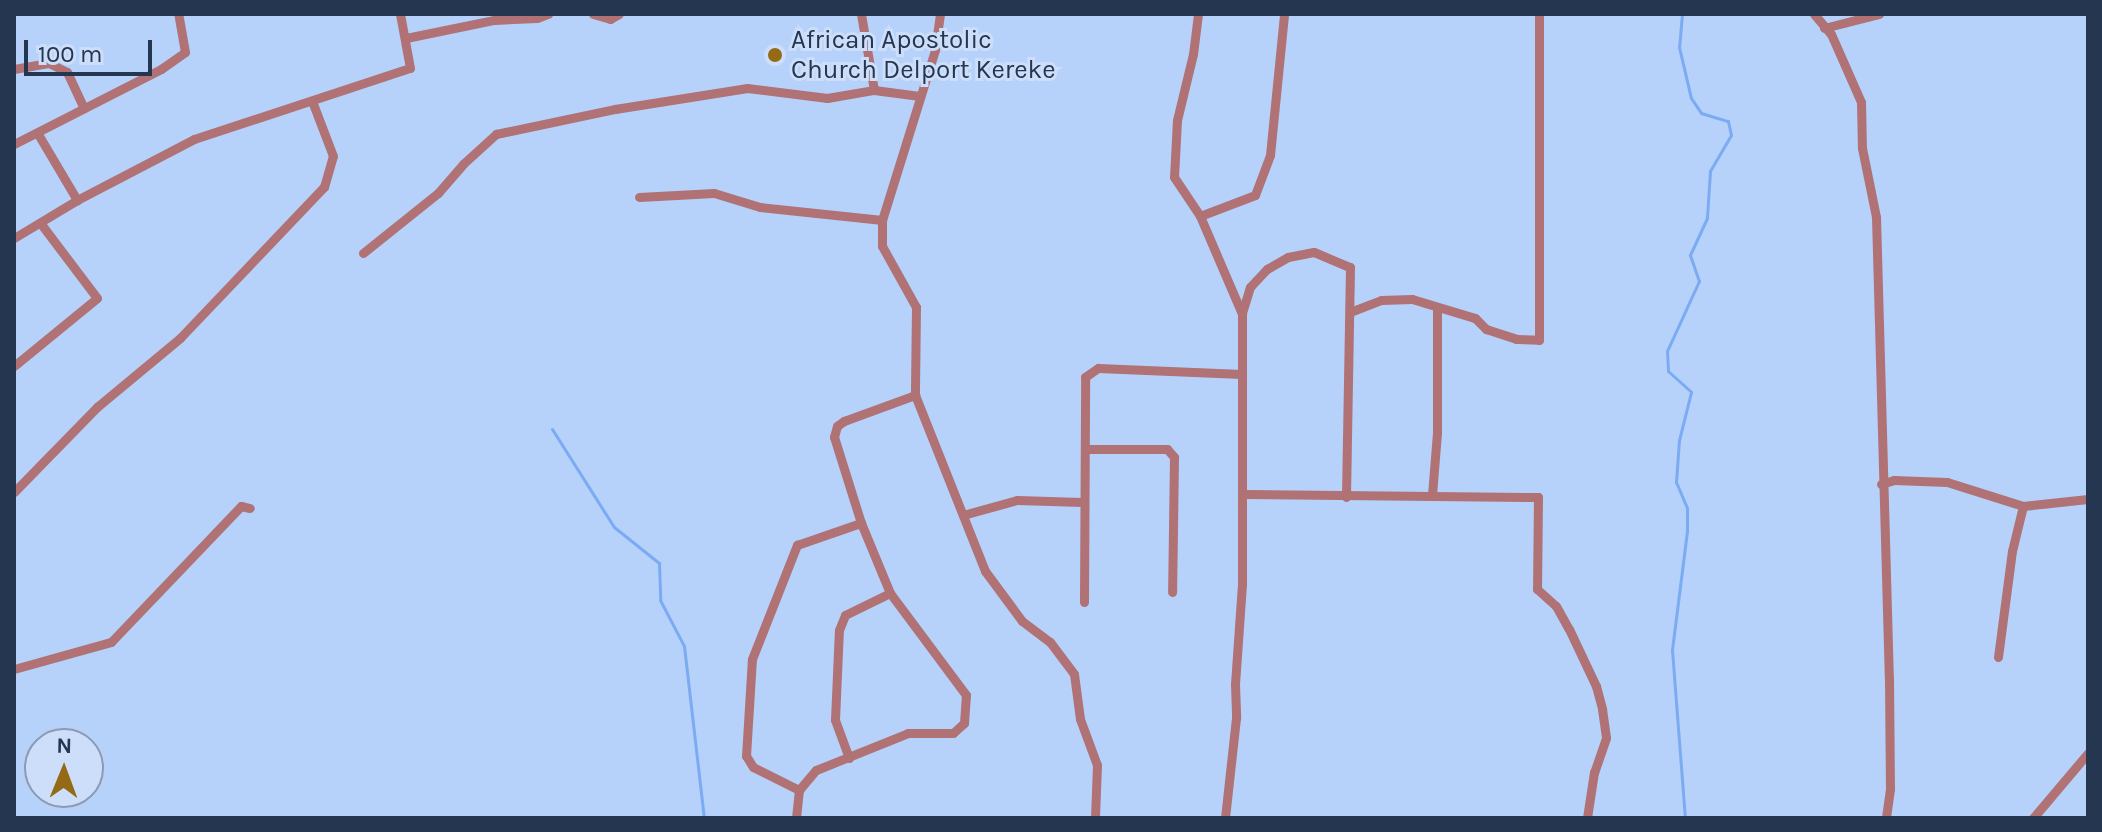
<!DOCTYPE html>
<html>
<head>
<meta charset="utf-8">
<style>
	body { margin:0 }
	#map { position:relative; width:2102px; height:832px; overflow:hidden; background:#b6d2fa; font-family:Karla,sans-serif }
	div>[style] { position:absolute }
	.stream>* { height:3px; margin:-1.5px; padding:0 1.5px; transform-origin:1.5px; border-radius:1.5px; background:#7babf2 }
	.street>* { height:9px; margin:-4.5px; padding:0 4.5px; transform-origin:4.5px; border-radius:4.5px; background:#b07274 }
	.dots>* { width:22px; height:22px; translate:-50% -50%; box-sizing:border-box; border:4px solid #ccdef9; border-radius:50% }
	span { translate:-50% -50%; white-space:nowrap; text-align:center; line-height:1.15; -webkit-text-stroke:6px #ccdef9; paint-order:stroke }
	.poi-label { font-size:26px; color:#243650 }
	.left { translate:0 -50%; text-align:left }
	.frame { position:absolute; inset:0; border:16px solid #243650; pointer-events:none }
	.north { position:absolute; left:24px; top:728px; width:80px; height:80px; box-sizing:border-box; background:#ccdef9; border:2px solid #899bb5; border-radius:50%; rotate:1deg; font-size:22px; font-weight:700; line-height:32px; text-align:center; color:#243650 }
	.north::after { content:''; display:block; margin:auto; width:28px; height:36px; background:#956a16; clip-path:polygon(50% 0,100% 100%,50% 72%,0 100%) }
	.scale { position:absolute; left:24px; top:40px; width:128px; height:36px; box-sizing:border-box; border:4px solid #243650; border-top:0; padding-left:10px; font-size:24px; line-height:28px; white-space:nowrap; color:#243650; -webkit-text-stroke:6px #ccdef9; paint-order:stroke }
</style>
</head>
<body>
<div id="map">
	<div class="stream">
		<i style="left:1682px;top:14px;width:33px;rotate:95deg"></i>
		<i style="left:1679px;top:47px;width:52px;rotate:76.8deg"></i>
		<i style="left:1691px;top:98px;width:18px;rotate:56deg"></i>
		<i style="left:1701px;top:113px;width:28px;rotate:17deg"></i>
		<i style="left:1728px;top:121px;width:14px;rotate:78deg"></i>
		<i style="left:1731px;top:135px;width:42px;rotate:120.3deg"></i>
		<i style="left:1710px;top:171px;width:47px;rotate:93.7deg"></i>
		<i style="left:1707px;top:218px;width:41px;rotate:114.7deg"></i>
		<i style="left:1690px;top:255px;width:28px;rotate:71deg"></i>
		<i style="left:1699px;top:281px;width:77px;rotate:114.6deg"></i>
		<i style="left:1667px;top:351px;width:20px;rotate:87deg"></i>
		<i style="left:1668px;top:371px;width:31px;rotate:42deg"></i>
		<i style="left:1691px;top:392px;width:49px;rotate:104deg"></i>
		<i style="left:1679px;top:440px;width:42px;rotate:94.1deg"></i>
		<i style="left:1676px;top:482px;width:28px;rotate:67deg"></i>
		<i style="left:1687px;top:508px;width:23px;rotate:90deg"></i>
		<i style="left:1687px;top:531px;width:120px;rotate:97.2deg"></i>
		<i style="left:1672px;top:650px;width:169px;rotate:85.6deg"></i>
		<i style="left:552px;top:429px;width:116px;rotate:57.7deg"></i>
		<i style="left:614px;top:527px;width:58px;rotate:38.7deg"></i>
		<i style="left:659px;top:563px;width:37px;rotate:88deg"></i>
		<i style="left:660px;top:600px;width:52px;rotate:62.4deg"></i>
		<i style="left:684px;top:646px;width:173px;rotate:83.4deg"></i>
	</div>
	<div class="street">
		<i style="left:593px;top:14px;width:18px;rotate:16deg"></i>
		<i style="left:610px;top:19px;width:10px;rotate:-29deg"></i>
		<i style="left:861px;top:14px;width:77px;rotate:80.3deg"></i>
		<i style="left:940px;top:14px;width:36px;rotate:98deg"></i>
		<i style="left:935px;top:50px;width:178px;rotate:107.3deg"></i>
		<i style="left:882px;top:220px;width:26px;rotate:90deg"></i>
		<i style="left:882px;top:246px;width:70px;rotate:60.9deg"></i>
		<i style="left:916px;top:307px;width:88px;rotate:90.7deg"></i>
		<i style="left:915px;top:395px;width:189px;rotate:68.3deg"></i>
		<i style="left:985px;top:571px;width:62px;rotate:53.5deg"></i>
		<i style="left:1022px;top:621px;width:35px;rotate:37deg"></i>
		<i style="left:1050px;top:642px;width:40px;rotate:53deg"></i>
		<i style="left:1074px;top:674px;width:45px;rotate:82.4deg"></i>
		<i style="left:1080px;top:719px;width:49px;rotate:69.7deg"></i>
		<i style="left:1097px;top:765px;width:53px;rotate:92.2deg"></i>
		<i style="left:1198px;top:14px;width:40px;rotate:97.1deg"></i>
		<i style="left:1193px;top:54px;width:68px;rotate:103.6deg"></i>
		<i style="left:1177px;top:120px;width:57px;rotate:93deg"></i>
		<i style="left:1174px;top:177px;width:47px;rotate:56.3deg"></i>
		<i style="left:1200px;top:216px;width:107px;rotate:66.8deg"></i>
		<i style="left:1242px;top:314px;width:270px;rotate:90deg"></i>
		<i style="left:1242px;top:584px;width:100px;rotate:94deg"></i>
		<i style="left:1235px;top:684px;width:34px;rotate:88deg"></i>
		<i style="left:1236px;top:718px;width:101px;rotate:96.3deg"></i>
		<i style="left:1814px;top:14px;width:26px;rotate:50deg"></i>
		<i style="left:1831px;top:34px;width:74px;rotate:66.2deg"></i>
		<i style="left:1861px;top:102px;width:46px;rotate:88.8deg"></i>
		<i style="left:1862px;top:148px;width:70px;rotate:78.5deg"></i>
		<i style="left:1876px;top:217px;width:461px;rotate:88.4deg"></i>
		<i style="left:1889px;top:678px;width:111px;rotate:89.5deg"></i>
		<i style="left:1890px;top:789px;width:29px;rotate:98deg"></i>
		<i style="left:1824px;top:28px;width:57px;rotate:-14.3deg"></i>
		<i style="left:406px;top:38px;width:90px;rotate:-11.6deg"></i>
		<i style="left:494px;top:20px;width:43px;rotate:-2.7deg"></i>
		<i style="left:537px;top:18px;width:12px;rotate:-20deg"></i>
		<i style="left:14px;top:69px;width:36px;rotate:-10deg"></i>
		<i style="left:49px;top:63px;width:20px;rotate:27deg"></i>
		<i style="left:67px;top:72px;width:40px;rotate:65deg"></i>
		<i style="left:38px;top:134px;width:77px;rotate:59.4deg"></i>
		<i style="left:14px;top:144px;width:165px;rotate:-27deg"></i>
		<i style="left:161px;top:69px;width:29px;rotate:-35deg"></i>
		<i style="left:185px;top:52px;width:39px;rotate:-100deg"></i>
		<i style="left:639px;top:197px;width:75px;rotate:-3.1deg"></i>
		<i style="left:714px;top:193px;width:48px;rotate:16.9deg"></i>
		<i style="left:760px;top:207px;width:123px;rotate:6.1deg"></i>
		<i style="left:1200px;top:216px;width:59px;rotate:-20.9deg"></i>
		<i style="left:1255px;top:195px;width:43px;rotate:-69.4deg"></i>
		<i style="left:1270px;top:155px;width:142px;rotate:-84.3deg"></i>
		<i style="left:14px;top:238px;width:74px;rotate:-31.1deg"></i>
		<i style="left:77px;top:200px;width:132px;rotate:-27.5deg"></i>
		<i style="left:194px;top:139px;width:227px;rotate:-18.2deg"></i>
		<i style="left:410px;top:68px;width:55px;rotate:-100.5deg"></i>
		<i style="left:363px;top:253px;width:96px;rotate:-38.7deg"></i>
		<i style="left:438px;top:193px;width:38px;rotate:-49deg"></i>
		<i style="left:463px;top:164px;width:45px;rotate:-42.3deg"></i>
		<i style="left:496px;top:134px;width:122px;rotate:-11.9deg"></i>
		<i style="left:615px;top:109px;width:134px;rotate:-9deg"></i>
		<i style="left:747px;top:88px;width:81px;rotate:7.1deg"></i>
		<i style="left:827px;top:98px;width:48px;rotate:-9.7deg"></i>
		<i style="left:874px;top:90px;width:46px;rotate:7.4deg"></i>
		<i style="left:1350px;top:312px;width:33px;rotate:-21deg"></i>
		<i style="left:1381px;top:300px;width:31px;rotate:-2deg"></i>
		<i style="left:1412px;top:299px;width:66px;rotate:16.8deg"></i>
		<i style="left:1475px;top:318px;width:16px;rotate:45deg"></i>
		<i style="left:1486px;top:329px;width:32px;rotate:18deg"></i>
		<i style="left:1516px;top:339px;width:23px;rotate:2deg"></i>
		<i style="left:1539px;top:340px;width:326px;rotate:-90deg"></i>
		<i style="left:1242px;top:313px;width:27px;rotate:-73deg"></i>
		<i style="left:1250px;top:287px;width:25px;rotate:-47deg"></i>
		<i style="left:1267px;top:269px;width:24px;rotate:-30deg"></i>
		<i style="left:1288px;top:257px;width:26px;rotate:-11deg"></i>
		<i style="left:1314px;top:252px;width:39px;rotate:23deg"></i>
		<i style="left:1350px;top:267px;width:230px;rotate:91deg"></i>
		<i style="left:14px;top:366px;width:107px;rotate:-39.3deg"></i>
		<i style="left:97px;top:298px;width:93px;rotate:-127.1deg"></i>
		<i style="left:1085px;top:449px;width:82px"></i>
		<i style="left:1167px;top:449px;width:11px;rotate:49deg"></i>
		<i style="left:1174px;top:457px;width:135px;rotate:90.8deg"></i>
		<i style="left:1881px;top:484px;width:14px;rotate:-17deg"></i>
		<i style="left:1894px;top:480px;width:53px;rotate:2.2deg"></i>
		<i style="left:1947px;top:482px;width:80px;rotate:17.5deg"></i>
		<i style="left:2023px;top:506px;width:65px;rotate:-6.1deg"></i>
		<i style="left:14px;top:492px;width:119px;rotate:-45.7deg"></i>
		<i style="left:97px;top:407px;width:108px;rotate:-39.7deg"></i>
		<i style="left:180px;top:338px;width:209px;rotate:-46.4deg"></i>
		<i style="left:324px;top:187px;width:32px;rotate:-74deg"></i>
		<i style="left:333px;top:156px;width:59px;rotate:-110.9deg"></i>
		<i style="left:1243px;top:494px;width:295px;rotate:0.6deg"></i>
		<i style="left:1538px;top:497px;width:92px;rotate:90.6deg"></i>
		<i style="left:1537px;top:589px;width:25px;rotate:42deg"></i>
		<i style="left:1556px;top:606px;width:26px;rotate:61deg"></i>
		<i style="left:1569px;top:629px;width:63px;rotate:64.7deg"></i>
		<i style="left:1596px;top:686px;width:24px;rotate:75deg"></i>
		<i style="left:1602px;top:709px;width:29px;rotate:82deg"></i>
		<i style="left:1606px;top:738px;width:36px;rotate:109deg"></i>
		<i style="left:1594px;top:772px;width:47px;rotate:98.7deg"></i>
		<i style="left:1432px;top:495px;width:62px;rotate:-85.4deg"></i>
		<i style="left:1437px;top:433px;width:125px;rotate:-90deg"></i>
		<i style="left:963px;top:515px;width:56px;rotate:-15.5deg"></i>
		<i style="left:1017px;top:500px;width:65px;rotate:1.8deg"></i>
		<i style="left:1084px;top:602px;width:225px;rotate:-89.7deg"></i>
		<i style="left:1085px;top:377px;width:16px;rotate:-35deg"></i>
		<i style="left:1098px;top:368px;width:144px;rotate:2.4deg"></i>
		<i style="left:1998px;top:657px;width:107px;rotate:-82.5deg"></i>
		<i style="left:2012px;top:551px;width:46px;rotate:-76.3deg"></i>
		<i style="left:14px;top:669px;width:101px;rotate:-15.6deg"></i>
		<i style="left:111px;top:642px;width:188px;rotate:-46.3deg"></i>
		<i style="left:241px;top:506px;width:9px;rotate:13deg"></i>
		<i style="left:849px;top:758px;width:40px;rotate:-110.2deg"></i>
		<i style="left:835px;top:720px;width:90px;rotate:-87.5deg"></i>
		<i style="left:839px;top:630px;width:16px;rotate:-68deg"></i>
		<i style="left:845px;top:615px;width:50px;rotate:-26.1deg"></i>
		<i style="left:799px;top:790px;width:51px;rotate:-153.4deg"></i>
		<i style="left:753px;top:767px;width:13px;rotate:-122deg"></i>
		<i style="left:746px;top:756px;width:97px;rotate:-86.5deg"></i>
		<i style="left:752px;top:659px;width:123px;rotate:-68.5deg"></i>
		<i style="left:797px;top:545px;width:68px;rotate:-19deg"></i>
		<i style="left:796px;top:818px;width:28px;rotate:-84deg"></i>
		<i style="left:799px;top:790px;width:26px;rotate:-50deg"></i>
		<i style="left:816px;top:770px;width:99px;rotate:-21.9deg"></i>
		<i style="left:908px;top:733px;width:45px"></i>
		<i style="left:953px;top:733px;width:15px;rotate:-42deg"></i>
		<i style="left:964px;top:723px;width:28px;rotate:-86deg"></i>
		<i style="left:966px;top:695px;width:127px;rotate:-126.7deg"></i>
		<i style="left:890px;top:593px;width:76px;rotate:-112.5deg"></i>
		<i style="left:861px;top:523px;width:90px;rotate:-107.4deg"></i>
		<i style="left:834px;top:437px;width:11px;rotate:-75deg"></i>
		<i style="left:837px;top:426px;width:9px;rotate:-36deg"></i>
		<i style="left:844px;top:421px;width:76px;rotate:-20.1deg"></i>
		<i style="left:2033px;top:818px;width:85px;rotate:-49.8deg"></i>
	</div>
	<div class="dots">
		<i style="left:775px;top:55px;background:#956a16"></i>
	</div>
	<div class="poi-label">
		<span class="left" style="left:791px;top:55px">African Apostolic<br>Church Delport Kereke</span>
	</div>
	<div class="frame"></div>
	<div class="north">N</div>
	<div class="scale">100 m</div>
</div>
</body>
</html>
